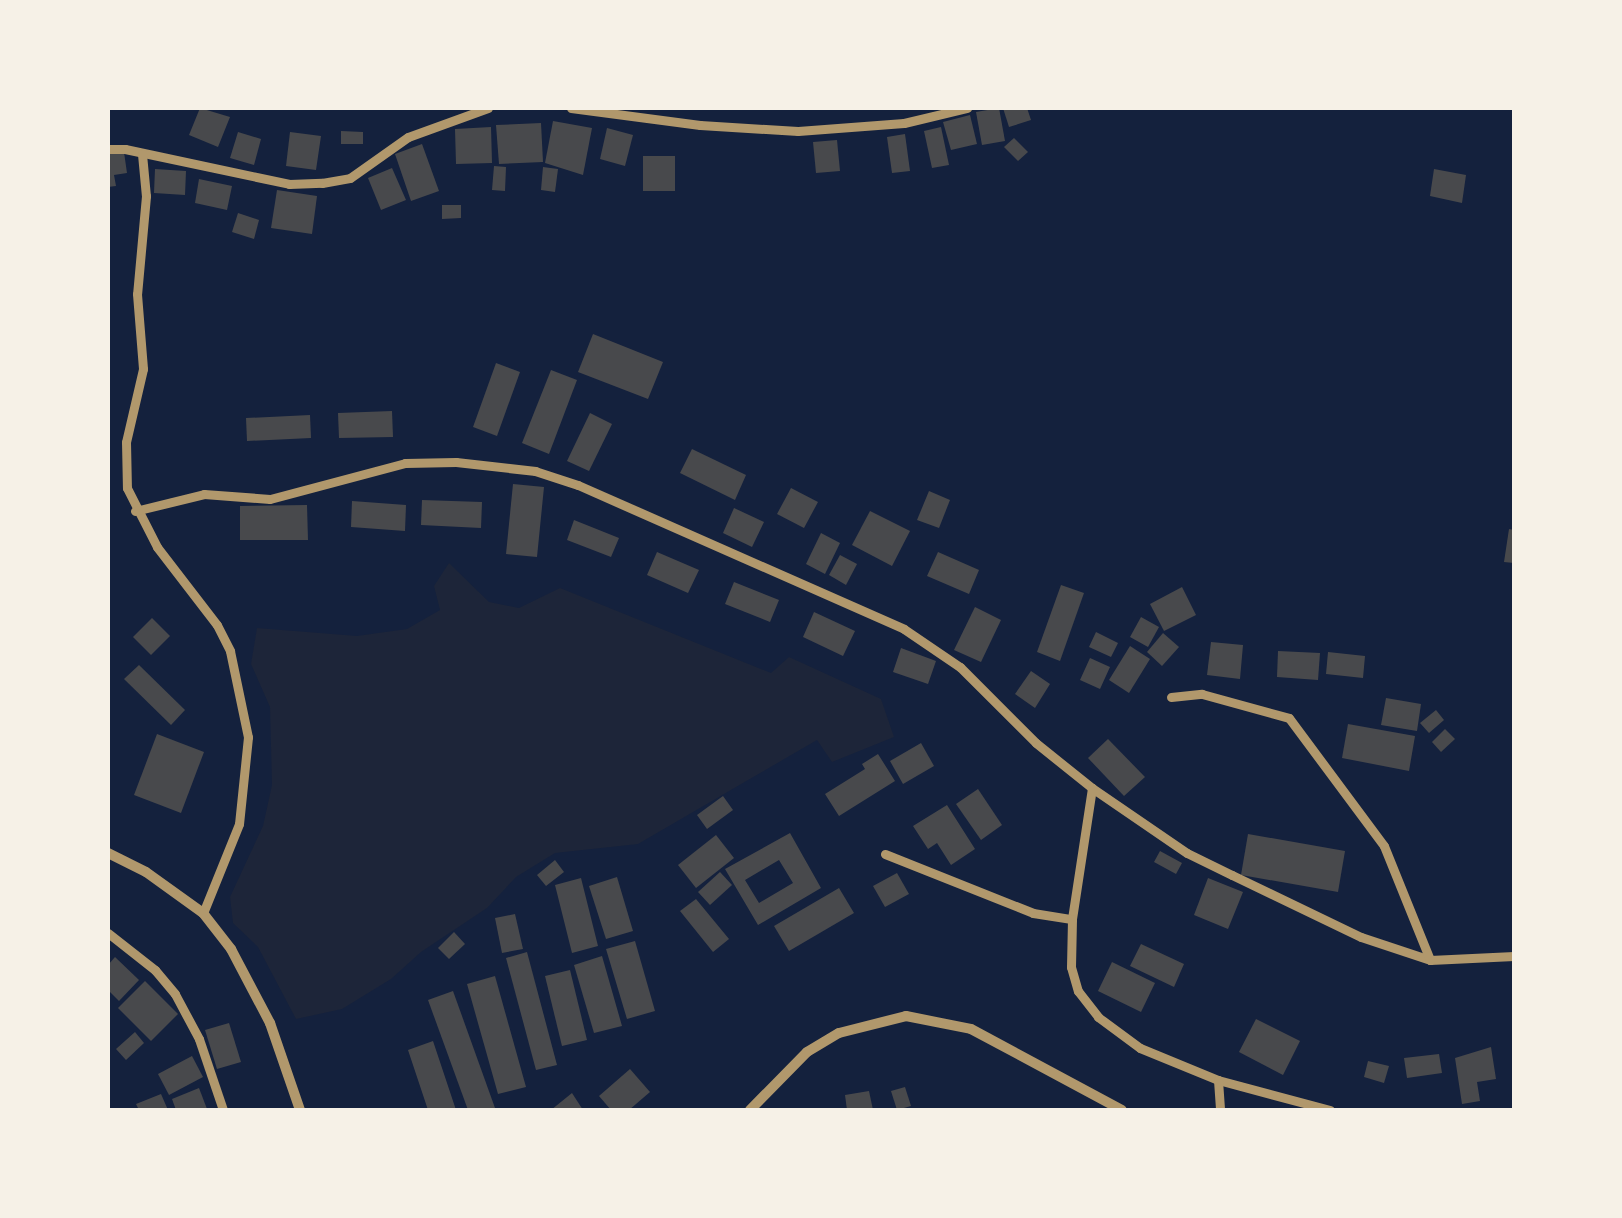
<!DOCTYPE html>
<html>
<head>
<meta charset="utf-8">
<style>
	body { margin:0 }
	#map { position:relative; width:1622px; height:1218px; overflow:hidden; background:#14213d; font-family:"Roboto Serif",serif }
	div>[style] { position:absolute }
	.green>* { inset:0; background:#1d2539 }
	.building>* { inset:0; background:#48494c }
	.minor>* { height:9px; margin:-4.5px; padding:0 4.5px; transform-origin:4.5px; border-radius:4.5px; background:#b1986c }
	.tertiary>* { height:10px; margin:-5px; padding:0 5px; transform-origin:5px; border-radius:5px; background:#b1986c }
	span { translate:-50% -50%; white-space:nowrap; text-align:center; line-height:1.15; -webkit-text-stroke:8px #f6f1e7; paint-order:stroke }
	.frame { position:absolute; inset:0; border:110px solid #f6f1e7; pointer-events:none }
</style>
</head>
<body>
<div id="map">
	<div class="green">
		<i style="clip-path:polygon(449px 563px,489px 602px,519px 608px,560px 588px,771px 673px,789px 657px,881px 699px,894px 737px,832px 762px,817px 740px,638px 844px,555px 853px,516px 877px,487px 908px,421px 952px,391px 979px,342px 1009px,296px 1019px,258px 947px,233px 923px,230px 897px,263px 826px,272px 785px,270px 707px,251px 664px,257px 628px,357px 636px,407px 629px,440px 610px,434px 586px)"></i>
	</div>
	<div class="building">
		<i style="clip-path:polygon(200px 108px,230px 117px,218px 147px,189px 135px)"></i>
		<i style="clip-path:polygon(999px 108px,1005px 141px,982px 145px,976px 112px)"></i>
		<i style="clip-path:polygon(1003px 108px,1027px 108px,1031px 120px,1009px 127px)"></i>
		<i style="clip-path:polygon(970px 115px,977px 144px,951px 150px,943px 122px)"></i>
		<i style="clip-path:polygon(553px 121px,592px 128px,583px 175px,545px 163px)"></i>
		<i style="clip-path:polygon(541px 123px,543px 162px,499px 164px,496px 125px)"></i>
		<i style="clip-path:polygon(491px 127px,492px 163px,456px 164px,455px 129px)"></i>
		<i style="clip-path:polygon(941px 127px,949px 165px,932px 168px,924px 131px)"></i>
		<i style="clip-path:polygon(607px 128px,633px 135px,625px 166px,600px 159px)"></i>
		<i style="clip-path:polygon(341px 131px,363px 132px,363px 144px,341px 144px)"></i>
		<i style="clip-path:polygon(238px 132px,261px 139px,254px 165px,230px 158px)"></i>
		<i style="clip-path:polygon(290px 132px,321px 136px,316px 170px,286px 166px)"></i>
		<i style="clip-path:polygon(905px 134px,910px 171px,892px 173px,887px 137px)"></i>
		<i style="clip-path:polygon(1014px 138px,1028px 152px,1018px 161px,1004px 147px)"></i>
		<i style="clip-path:polygon(837px 140px,840px 171px,816px 173px,813px 142px)"></i>
		<i style="clip-path:polygon(422px 144px,439px 191px,411px 201px,395px 154px)"></i>
		<i style="clip-path:polygon(124px 152px,127px 173px,114px 175px,116px 186px,108px 187px,108px 154px)"></i>
		<i style="clip-path:polygon(643px 156px,675px 156px,675px 191px,643px 191px)"></i>
		<i style="clip-path:polygon(494px 166px,506px 167px,505px 191px,492px 190px)"></i>
		<i style="clip-path:polygon(543px 167px,558px 169px,555px 192px,541px 190px)"></i>
		<i style="clip-path:polygon(392px 168px,406px 200px,381px 210px,368px 178px)"></i>
		<i style="clip-path:polygon(155px 169px,186px 171px,185px 195px,154px 193px)"></i>
		<i style="clip-path:polygon(1434px 169px,1466px 175px,1462px 203px,1430px 196px)"></i>
		<i style="clip-path:polygon(199px 179px,232px 186px,227px 210px,195px 203px)"></i>
		<i style="clip-path:polygon(277px 190px,317px 196px,312px 234px,271px 228px)"></i>
		<i style="clip-path:polygon(442px 205px,461px 205px,461px 218px,442px 219px)"></i>
		<i style="clip-path:polygon(238px 213px,259px 220px,254px 239px,232px 232px)"></i>
		<i style="clip-path:polygon(593px 334px,663px 362px,648px 399px,578px 372px)"></i>
		<i style="clip-path:polygon(496px 363px,520px 372px,497px 436px,473px 427px)"></i>
		<i style="clip-path:polygon(551px 370px,577px 380px,549px 454px,522px 443px)"></i>
		<i style="clip-path:polygon(392px 411px,393px 437px,339px 438px,338px 413px)"></i>
		<i style="clip-path:polygon(590px 413px,612px 424px,589px 471px,567px 461px)"></i>
		<i style="clip-path:polygon(310px 415px,311px 438px,247px 441px,246px 418px)"></i>
		<i style="clip-path:polygon(692px 449px,746px 475px,735px 500px,680px 473px)"></i>
		<i style="clip-path:polygon(513px 484px,544px 487px,537px 557px,506px 554px)"></i>
		<i style="clip-path:polygon(791px 488px,818px 502px,804px 528px,777px 514px)"></i>
		<i style="clip-path:polygon(929px 491px,950px 500px,939px 528px,917px 520px)"></i>
		<i style="clip-path:polygon(422px 500px,482px 502px,481px 528px,421px 525px)"></i>
		<i style="clip-path:polygon(352px 501px,406px 505px,405px 531px,351px 527px)"></i>
		<i style="clip-path:polygon(307px 505px,308px 540px,240px 540px,240px 506px)"></i>
		<i style="clip-path:polygon(734px 508px,764px 522px,752px 547px,723px 533px)"></i>
		<i style="clip-path:polygon(870px 511px,910px 531px,892px 566px,852px 545px)"></i>
		<i style="clip-path:polygon(574px 520px,619px 538px,611px 557px,567px 540px)"></i>
		<i style="clip-path:polygon(1509px 529px,1514px 530px,1514px 563px,1504px 562px)"></i>
		<i style="clip-path:polygon(821px 533px,840px 543px,825px 574px,806px 564px)"></i>
		<i style="clip-path:polygon(657px 552px,699px 570px,688px 593px,647px 575px)"></i>
		<i style="clip-path:polygon(938px 552px,979px 570px,969px 594px,927px 576px)"></i>
		<i style="clip-path:polygon(840px 555px,857px 564px,846px 585px,829px 575px)"></i>
		<i style="clip-path:polygon(734px 582px,779px 600px,770px 622px,725px 604px)"></i>
		<i style="clip-path:polygon(1061px 585px,1084px 593px,1060px 661px,1037px 652px)"></i>
		<i style="clip-path:polygon(1182px 587px,1196px 615px,1164px 631px,1150px 604px)"></i>
		<i style="clip-path:polygon(975px 607px,1001px 620px,981px 662px,954px 650px)"></i>
		<i style="clip-path:polygon(814px 612px,855px 631px,843px 656px,803px 637px)"></i>
		<i style="clip-path:polygon(1141px 617px,1159px 627px,1148px 647px,1130px 637px)"></i>
		<i style="clip-path:polygon(152px 618px,170px 636px,151px 655px,133px 637px)"></i>
		<i style="clip-path:polygon(1096px 632px,1118px 643px,1111px 657px,1089px 647px)"></i>
		<i style="clip-path:polygon(1163px 633px,1179px 647px,1162px 666px,1147px 652px)"></i>
		<i style="clip-path:polygon(1211px 642px,1243px 645px,1240px 679px,1207px 675px)"></i>
		<i style="clip-path:polygon(1130px 646px,1150px 659px,1129px 693px,1109px 680px)"></i>
		<i style="clip-path:polygon(901px 648px,936px 661px,928px 684px,893px 672px)"></i>
		<i style="clip-path:polygon(1278px 651px,1320px 653px,1318px 680px,1277px 677px)"></i>
		<i style="clip-path:polygon(1328px 652px,1365px 656px,1363px 678px,1326px 674px)"></i>
		<i style="clip-path:polygon(1090px 658px,1110px 667px,1100px 689px,1080px 680px)"></i>
		<i style="clip-path:polygon(139px 665px,185px 710px,171px 725px,124px 679px)"></i>
		<i style="clip-path:polygon(1031px 671px,1050px 684px,1035px 708px,1015px 694px)"></i>
		<i style="clip-path:polygon(1386px 698px,1421px 704px,1417px 731px,1381px 725px)"></i>
		<i style="clip-path:polygon(1436px 710px,1444px 720px,1429px 733px,1420px 723px)"></i>
		<i style="clip-path:polygon(1348px 724px,1415px 736px,1409px 771px,1342px 758px)"></i>
		<i style="clip-path:polygon(1445px 729px,1455px 739px,1441px 752px,1432px 742px)"></i>
		<i style="clip-path:polygon(157px 734px,204px 752px,181px 813px,134px 795px)"></i>
		<i style="clip-path:polygon(1108px 739px,1145px 777px,1124px 796px,1088px 758px)"></i>
		<i style="clip-path:polygon(921px 743px,934px 766px,903px 784px,890px 761px)"></i>
		<i style="clip-path:polygon(878px 754px,895px 781px,839px 816px,825px 794px,865px 769px,862px 764px)"></i>
		<i style="clip-path:polygon(978px 789px,1002px 825px,981px 840px,956px 804px)"></i>
		<i style="clip-path:polygon(723px 796px,733px 810px,707px 829px,697px 815px)"></i>
		<i style="clip-path:polygon(947px 805px,975px 849px,951px 865px,937px 843px,928px 849px,913px 826px)"></i>
		<i style="clip-path:polygon(evenodd,790px 833px,821px 888px,758px 925px,725px 869px,790px 833px,779px 860px,793px 883px,759px 903px,745px 880px,779px 860px)"></i>
		<i style="clip-path:polygon(1248px 834px,1345px 851px,1338px 892px,1241px 875px)"></i>
		<i style="clip-path:polygon(716px 835px,734px 858px,696px 888px,678px 865px)"></i>
		<i style="clip-path:polygon(1160px 851px,1182px 863px,1176px 874px,1154px 862px)"></i>
		<i style="clip-path:polygon(555px 860px,564px 872px,546px 886px,537px 875px)"></i>
		<i style="clip-path:polygon(720px 872px,732px 885px,710px 905px,698px 892px)"></i>
		<i style="clip-path:polygon(897px 873px,909px 894px,885px 907px,873px 886px)"></i>
		<i style="clip-path:polygon(617px 877px,633px 931px,606px 939px,589px 886px)"></i>
		<i style="clip-path:polygon(581px 878px,598px 946px,572px 953px,555px 885px)"></i>
		<i style="clip-path:polygon(1208px 878px,1243px 892px,1228px 929px,1194px 915px)"></i>
		<i style="clip-path:polygon(839px 888px,854px 913px,789px 951px,774px 926px)"></i>
		<i style="clip-path:polygon(696px 899px,729px 939px,713px 952px,680px 911px)"></i>
		<i style="clip-path:polygon(515px 914px,523px 949px,502px 953px,495px 918px)"></i>
		<i style="clip-path:polygon(454px 932px,465px 944px,449px 959px,438px 948px)"></i>
		<i style="clip-path:polygon(635px 941px,655px 1011px,627px 1019px,606px 949px)"></i>
		<i style="clip-path:polygon(1141px 944px,1184px 964px,1174px 987px,1130px 966px)"></i>
		<i style="clip-path:polygon(527px 952px,557px 1065px,536px 1070px,506px 958px)"></i>
		<i style="clip-path:polygon(602px 956px,622px 1026px,594px 1033px,574px 965px)"></i>
		<i style="clip-path:polygon(115px 957px,139px 980px,119px 1001px,108px 990px,108px 965px)"></i>
		<i style="clip-path:polygon(1112px 962px,1155px 983px,1141px 1012px,1098px 991px)"></i>
		<i style="clip-path:polygon(570px 970px,587px 1040px,562px 1046px,545px 976px)"></i>
		<i style="clip-path:polygon(495px 976px,526px 1087px,498px 1094px,467px 984px)"></i>
		<i style="clip-path:polygon(145px 981px,178px 1014px,151px 1041px,118px 1008px)"></i>
		<i style="clip-path:polygon(453px 991px,495px 1108px,489px 1110px,468px 1110px,428px 1000px)"></i>
		<i style="clip-path:polygon(1256px 1019px,1300px 1041px,1283px 1075px,1239px 1052px)"></i>
		<i style="clip-path:polygon(229px 1023px,241px 1062px,217px 1069px,205px 1030px)"></i>
		<i style="clip-path:polygon(135px 1032px,144px 1043px,126px 1060px,116px 1049px)"></i>
		<i style="clip-path:polygon(433px 1041px,456px 1110px,428px 1110px,408px 1050px)"></i>
		<i style="clip-path:polygon(1491px 1047px,1496px 1079px,1477px 1082px,1480px 1101px,1462px 1104px,1455px 1058px)"></i>
		<i style="clip-path:polygon(1439px 1054px,1442px 1073px,1407px 1078px,1404px 1058px)"></i>
		<i style="clip-path:polygon(192px 1056px,203px 1077px,169px 1095px,158px 1074px)"></i>
		<i style="clip-path:polygon(1368px 1061px,1389px 1066px,1384px 1083px,1364px 1077px)"></i>
		<i style="clip-path:polygon(630px 1069px,650px 1092px,629px 1110px,611px 1110px,599px 1096px)"></i>
		<i style="clip-path:polygon(905px 1087px,911px 1106px,897px 1110px,891px 1091px)"></i>
		<i style="clip-path:polygon(199px 1088px,207px 1109px,176px 1110px,172px 1099px)"></i>
		<i style="clip-path:polygon(869px 1091px,873px 1110px,847px 1110px,845px 1095px)"></i>
		<i style="clip-path:polygon(572px 1093px,583px 1110px,551px 1110px)"></i>
		<i style="clip-path:polygon(161px 1094px,168px 1110px,139px 1110px,136px 1104px)"></i>
	</div>
	<div class="minor">
		<i style="left:571px;top:108px;width:130px;rotate:7.5deg"></i>
		<i style="left:700px;top:125px;width:98px;rotate:3.5deg"></i>
		<i style="left:798px;top:131px;width:106px;rotate:-4.3deg"></i>
		<i style="left:904px;top:123px;width:65px;rotate:-13.4deg"></i>
		<i style="left:108px;top:149px;width:17px"></i>
		<i style="left:125px;top:149px;width:168px;rotate:12deg"></i>
		<i style="left:289px;top:184px;width:33px;rotate:-2deg"></i>
		<i style="left:322px;top:183px;width:28px;rotate:-10deg"></i>
		<i style="left:350px;top:178px;width:71px;rotate:-35.3deg"></i>
		<i style="left:408px;top:137px;width:85px;rotate:-19.9deg"></i>
		<i style="left:142px;top:154px;width:42px;rotate:84.6deg"></i>
		<i style="left:146px;top:196px;width:98px;rotate:95.2deg"></i>
		<i style="left:137px;top:294px;width:75px;rotate:85.4deg"></i>
		<i style="left:143px;top:369px;width:75px;rotate:103.1deg"></i>
		<i style="left:126px;top:442px;width:46px;rotate:88.8deg"></i>
		<i style="left:127px;top:488px;width:66px;rotate:63deg"></i>
		<i style="left:157px;top:547px;width:98px;rotate:52.4deg"></i>
		<i style="left:217px;top:625px;width:29px;rotate:63deg"></i>
		<i style="left:230px;top:651px;width:88px;rotate:78.2deg"></i>
		<i style="left:248px;top:737px;width:87px;rotate:95.9deg"></i>
		<i style="left:239px;top:824px;width:96px;rotate:112deg"></i>
		<i style="left:135px;top:511px;width:71px;rotate:-13.8deg"></i>
		<i style="left:204px;top:494px;width:66px;rotate:4.3deg"></i>
		<i style="left:270px;top:499px;width:140px;rotate:-14.9deg"></i>
		<i style="left:405px;top:463px;width:51px;rotate:-1.1deg"></i>
		<i style="left:456px;top:462px;width:80px;rotate:6.5deg"></i>
		<i style="left:535px;top:471px;width:45px;rotate:18deg"></i>
		<i style="left:578px;top:485px;width:356px;rotate:23.8deg"></i>
		<i style="left:904px;top:629px;width:68px;rotate:34.2deg"></i>
		<i style="left:960px;top:667px;width:107px;rotate:45deg"></i>
		<i style="left:1036px;top:743px;width:72px;rotate:38.8deg"></i>
		<i style="left:1092px;top:788px;width:115px;rotate:34.4deg"></i>
		<i style="left:1187px;top:853px;width:50px;rotate:26.1deg"></i>
		<i style="left:1232px;top:875px;width:143px;rotate:25.7deg"></i>
		<i style="left:1361px;top:937px;width:73px;rotate:18.4deg"></i>
		<i style="left:1430px;top:960px;width:84px;rotate:-2.7deg"></i>
		<i style="left:1171px;top:697px;width:31px;rotate:-6deg"></i>
		<i style="left:1202px;top:694px;width:90px;rotate:15.4deg"></i>
		<i style="left:1289px;top:718px;width:159px;rotate:53.4deg"></i>
		<i style="left:1384px;top:846px;width:123px;rotate:68deg"></i>
		<i style="left:1092px;top:788px;width:133px;rotate:98.7deg"></i>
		<i style="left:1072px;top:919px;width:48px;rotate:91.2deg"></i>
		<i style="left:1071px;top:967px;width:25px;rotate:74deg"></i>
		<i style="left:1078px;top:991px;width:33px;rotate:52deg"></i>
		<i style="left:1098px;top:1017px;width:52px;rotate:36.4deg"></i>
		<i style="left:1140px;top:1048px;width:84px;rotate:22.3deg"></i>
		<i style="left:1218px;top:1080px;width:116px;rotate:15deg"></i>
		<i style="left:885px;top:854px;width:159px;rotate:21.7deg"></i>
		<i style="left:1033px;top:913px;width:39px;rotate:9deg"></i>
		<i style="left:108px;top:933px;width:60px;rotate:38.2deg"></i>
		<i style="left:155px;top:970px;width:31px;rotate:50deg"></i>
		<i style="left:175px;top:994px;width:51px;rotate:61.9deg"></i>
		<i style="left:199px;top:1039px;width:75px;rotate:71.3deg"></i>
		<i style="left:1218px;top:1080px;width:30px;rotate:86deg"></i>
	</div>
	<div class="tertiary">
		<i style="left:108px;top:853px;width:42px;rotate:26.6deg"></i>
		<i style="left:146px;top:872px;width:70px;rotate:35.7deg"></i>
		<i style="left:203px;top:913px;width:46px;rotate:52.1deg"></i>
		<i style="left:231px;top:949px;width:84px;rotate:62.2deg"></i>
		<i style="left:270px;top:1023px;width:92px;rotate:71deg"></i>
		<i style="left:750px;top:1110px;width:81px;rotate:-45.5deg"></i>
		<i style="left:807px;top:1052px;width:37px;rotate:-31deg"></i>
		<i style="left:839px;top:1033px;width:69px;rotate:-14.2deg"></i>
		<i style="left:906px;top:1016px;width:66px;rotate:11.3deg"></i>
		<i style="left:971px;top:1029px;width:171px;rotate:28.2deg"></i>
	</div>
	<div class="frame"></div>
</div>
</body>
</html>
